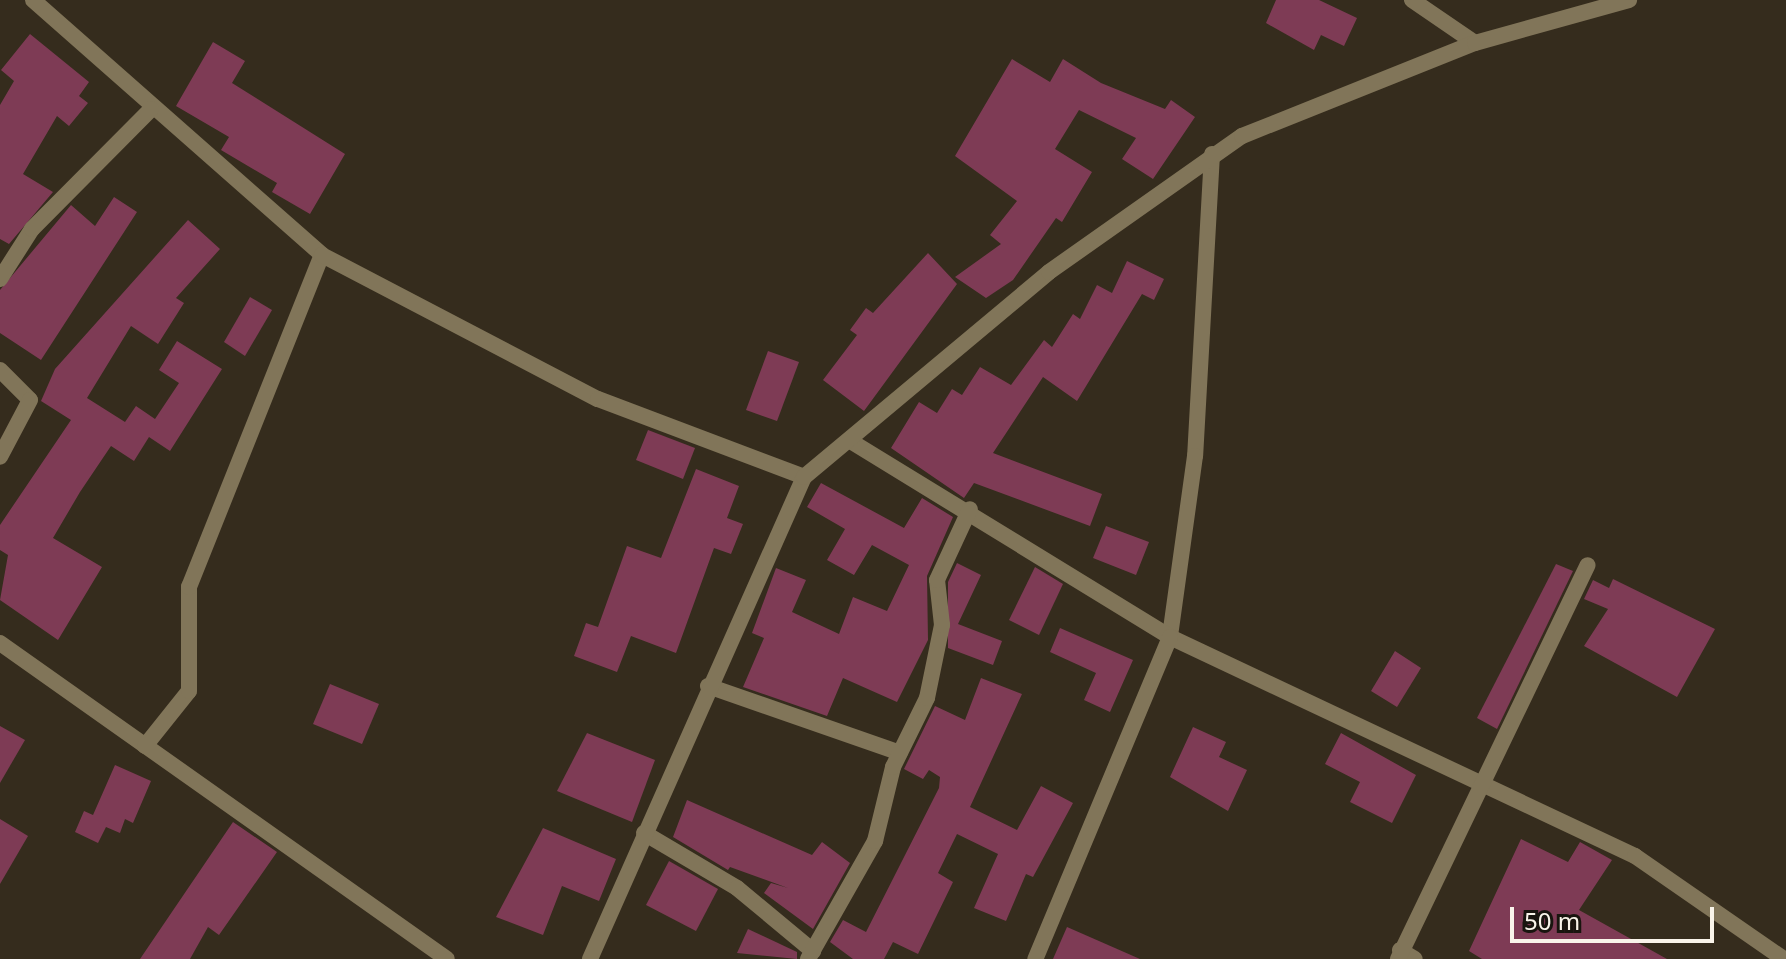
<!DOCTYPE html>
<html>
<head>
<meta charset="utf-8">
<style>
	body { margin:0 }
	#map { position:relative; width:1786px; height:959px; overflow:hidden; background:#352c1d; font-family:"Noto Sans",sans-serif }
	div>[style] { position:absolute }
	.building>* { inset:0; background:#7e3b55 }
	.street>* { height:16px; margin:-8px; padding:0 8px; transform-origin:8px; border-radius:8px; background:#817559 }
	span { translate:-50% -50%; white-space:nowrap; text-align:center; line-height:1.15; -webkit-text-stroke:6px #19150f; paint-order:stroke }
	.scale { position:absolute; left:1510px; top:907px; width:204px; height:36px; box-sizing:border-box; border:4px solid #f9f4ea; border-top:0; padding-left:10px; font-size:24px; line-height:28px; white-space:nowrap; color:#f9f4ea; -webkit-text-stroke:6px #19150f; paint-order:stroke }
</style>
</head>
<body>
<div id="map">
	<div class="building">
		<i style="clip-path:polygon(1276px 0,1319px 0,1357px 18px,1344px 46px,1321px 35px,1314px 50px,1266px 23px)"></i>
		<i style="clip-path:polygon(30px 34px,89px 82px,79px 96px,88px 103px,69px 126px,57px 116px,23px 174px,53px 192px,9px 244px,0 239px,0 105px,14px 81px,1px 70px)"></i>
		<i style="clip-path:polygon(213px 42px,245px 61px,232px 83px,345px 154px,310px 214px,272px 192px,277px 183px,221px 150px,229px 137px,176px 106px)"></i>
		<i style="clip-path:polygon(1012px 59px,1050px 82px,1063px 59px,1101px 83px,1165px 109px,1171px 100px,1195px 117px,1153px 179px,1122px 159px,1136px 138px,1079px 110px,1055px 149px,1092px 172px,1062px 222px,1056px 218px,1013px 280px,986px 298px,955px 277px,1001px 244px,990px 235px,1017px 201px,955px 156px)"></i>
		<i style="clip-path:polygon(114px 197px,137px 212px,41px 360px,0 333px,0 290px,71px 205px,95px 226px)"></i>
		<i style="clip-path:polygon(188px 220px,220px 249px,176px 298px,184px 303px,158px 344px,131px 326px,87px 398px,125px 422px,136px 406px,155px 419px,179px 383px,159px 370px,177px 341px,222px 369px,170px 451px,149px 437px,134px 461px,111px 446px,80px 492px,53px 538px,102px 567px,58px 640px,0 600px,8px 555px,0 550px,0 525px,71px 420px,41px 401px,55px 369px)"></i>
		<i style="clip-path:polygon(928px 253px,957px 284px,864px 411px,823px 380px,857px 335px,850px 330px,866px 308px,873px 313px)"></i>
		<i style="clip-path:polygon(1127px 261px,1164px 279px,1154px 300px,1142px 294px,1077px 401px,1043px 377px,993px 453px,1102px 494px,1090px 526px,974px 483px,964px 498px,891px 448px,919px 402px,937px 413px,952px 389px,962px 395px,980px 367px,1011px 385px,1044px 340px,1052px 347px,1073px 314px,1080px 319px,1097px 285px,1112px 293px)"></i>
		<i style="clip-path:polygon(250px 297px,272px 310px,245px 356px,224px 342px)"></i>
		<i style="clip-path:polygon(768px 351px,799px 362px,777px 421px,746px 410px)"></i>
		<i style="clip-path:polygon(648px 430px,695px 448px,683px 479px,636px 460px)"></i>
		<i style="clip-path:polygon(696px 469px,739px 486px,727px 518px,743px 524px,731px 554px,714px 548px,676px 653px,631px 636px,617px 672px,574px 656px,586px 623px,598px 627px,627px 546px,661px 558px)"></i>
		<i style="clip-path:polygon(821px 483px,904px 528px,922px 498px,953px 517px,927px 576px,928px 640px,897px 702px,843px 678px,827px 716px,743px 687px,764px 638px,752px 633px,776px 568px,806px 580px,792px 612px,839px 634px,853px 597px,887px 611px,909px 565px,872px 545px,854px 575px,827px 560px,845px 529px,807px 507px)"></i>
		<i style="clip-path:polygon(1106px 526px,1149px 542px,1136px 575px,1093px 558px)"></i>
		<i style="clip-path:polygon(957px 563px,981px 575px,958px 624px,1002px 641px,993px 665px,948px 648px,948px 582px)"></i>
		<i style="clip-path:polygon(1556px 564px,1573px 571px,1497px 729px,1477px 718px)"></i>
		<i style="clip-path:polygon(1035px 567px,1063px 584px,1039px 635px,1009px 620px)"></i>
		<i style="clip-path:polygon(1613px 579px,1715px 629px,1677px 697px,1584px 646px,1608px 609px,1584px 599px,1593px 580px,1609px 588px)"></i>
		<i style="clip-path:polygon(1060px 628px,1133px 660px,1110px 712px,1084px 700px,1096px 673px,1050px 652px)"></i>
		<i style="clip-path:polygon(1395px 651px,1421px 668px,1397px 707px,1371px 691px)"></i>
		<i style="clip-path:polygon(981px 678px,1022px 694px,970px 807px,1017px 830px,1041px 786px,1073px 803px,1033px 877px,1026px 874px,1006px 921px,974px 908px,998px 854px,957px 834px,938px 873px,953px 882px,918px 954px,893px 942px,884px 959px,853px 959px,830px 942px,843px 920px,866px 932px,939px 788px,940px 777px,929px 770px,923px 779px,904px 769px,935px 706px,965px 720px)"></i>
		<i style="clip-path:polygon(330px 684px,379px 704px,362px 744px,313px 724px)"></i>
		<i style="clip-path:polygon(0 726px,25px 740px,0 783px)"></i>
		<i style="clip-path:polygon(1193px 727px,1226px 742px,1219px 757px,1247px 770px,1228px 811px,1170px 777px)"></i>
		<i style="clip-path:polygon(587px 733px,655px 760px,632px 822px,557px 791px)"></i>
		<i style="clip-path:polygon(1341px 733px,1416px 775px,1392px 823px,1350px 802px,1360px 782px,1325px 764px)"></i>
		<i style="clip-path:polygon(115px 765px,151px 781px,133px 823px,125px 819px,120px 833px,106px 827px,98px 843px,75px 832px,84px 811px,93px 815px)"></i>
		<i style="clip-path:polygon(687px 800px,812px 855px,822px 842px,850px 863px,813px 929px,764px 893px,771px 883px,788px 888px,730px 867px,728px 870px,673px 837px)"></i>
		<i style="clip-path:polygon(0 819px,28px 836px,0 884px)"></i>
		<i style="clip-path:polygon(233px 822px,277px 852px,219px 935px,208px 927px,190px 959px,140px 959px)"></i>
		<i style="clip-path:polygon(543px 828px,616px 859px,599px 901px,562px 886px,543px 935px,496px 917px)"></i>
		<i style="clip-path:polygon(1521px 839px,1568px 862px,1580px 842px,1612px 860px,1579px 910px,1667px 959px,1482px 959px,1469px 951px)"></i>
		<i style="clip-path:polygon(669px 861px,718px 889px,696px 931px,646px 905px)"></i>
		<i style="clip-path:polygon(1067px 927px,1140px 959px,1053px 959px)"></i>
		<i style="clip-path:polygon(748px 929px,797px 952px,797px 959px,737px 953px)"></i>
	</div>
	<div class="street">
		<i style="left:33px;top:0;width:385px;rotate:41.4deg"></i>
		<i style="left:1412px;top:0;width:76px;rotate:34.3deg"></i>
		<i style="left:1212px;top:154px;width:302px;rotate:93.2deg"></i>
		<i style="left:1195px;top:456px;width:183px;rotate:97.9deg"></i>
		<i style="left:1170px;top:637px;width:514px;rotate:25.22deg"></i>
		<i style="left:1635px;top:856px;width:181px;rotate:34.7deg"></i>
		<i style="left:0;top:279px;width:59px;rotate:-57.4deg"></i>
		<i style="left:32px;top:229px;width:169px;rotate:-45.2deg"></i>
		<i style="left:0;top:370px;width:42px;rotate:45deg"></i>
		<i style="left:30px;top:400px;width:64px;rotate:117.8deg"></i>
		<i style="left:852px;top:442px;width:373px;rotate:31.5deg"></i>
		<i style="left:1170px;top:637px;width:349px;rotate:112.7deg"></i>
		<i style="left:0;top:643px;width:547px;rotate:35.26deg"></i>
		<i style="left:708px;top:686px;width:203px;rotate:19.2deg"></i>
		<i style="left:145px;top:746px;width:70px;rotate:-51.3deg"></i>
		<i style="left:189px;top:691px;width:104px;rotate:-90deg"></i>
		<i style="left:189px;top:587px;width:358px;rotate:-68.2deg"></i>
		<i style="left:322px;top:255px;width:311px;rotate:27.6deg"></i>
		<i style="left:598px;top:399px;width:220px;rotate:20.7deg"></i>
		<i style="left:644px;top:833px;width:108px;rotate:30.6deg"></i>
		<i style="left:737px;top:888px;width:99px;rotate:39.7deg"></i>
		<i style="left:1400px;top:950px;width:17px;rotate:31deg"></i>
		<i style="left:590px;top:959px;width:527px;rotate:-66.06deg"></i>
		<i style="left:804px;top:477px;width:319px;rotate:-39.9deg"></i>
		<i style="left:1049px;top:272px;width:236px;rotate:-35.2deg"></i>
		<i style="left:1242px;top:136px;width:251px;rotate:-21.8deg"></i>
		<i style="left:1475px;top:43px;width:160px;rotate:-15.6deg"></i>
		<i style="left:808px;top:959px;width:136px;rotate:-60.4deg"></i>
		<i style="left:875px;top:841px;width:76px;rotate:-76.3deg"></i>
		<i style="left:893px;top:767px;width:77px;rotate:-63.8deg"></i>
		<i style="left:927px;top:698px;width:75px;rotate:-78.4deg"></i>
		<i style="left:942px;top:625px;width:45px;rotate:-96.3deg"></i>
		<i style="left:937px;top:580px;width:78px;rotate:-65.1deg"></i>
		<i style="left:1398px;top:959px;width:437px;rotate:-64.3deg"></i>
	</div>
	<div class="scale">50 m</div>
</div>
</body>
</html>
